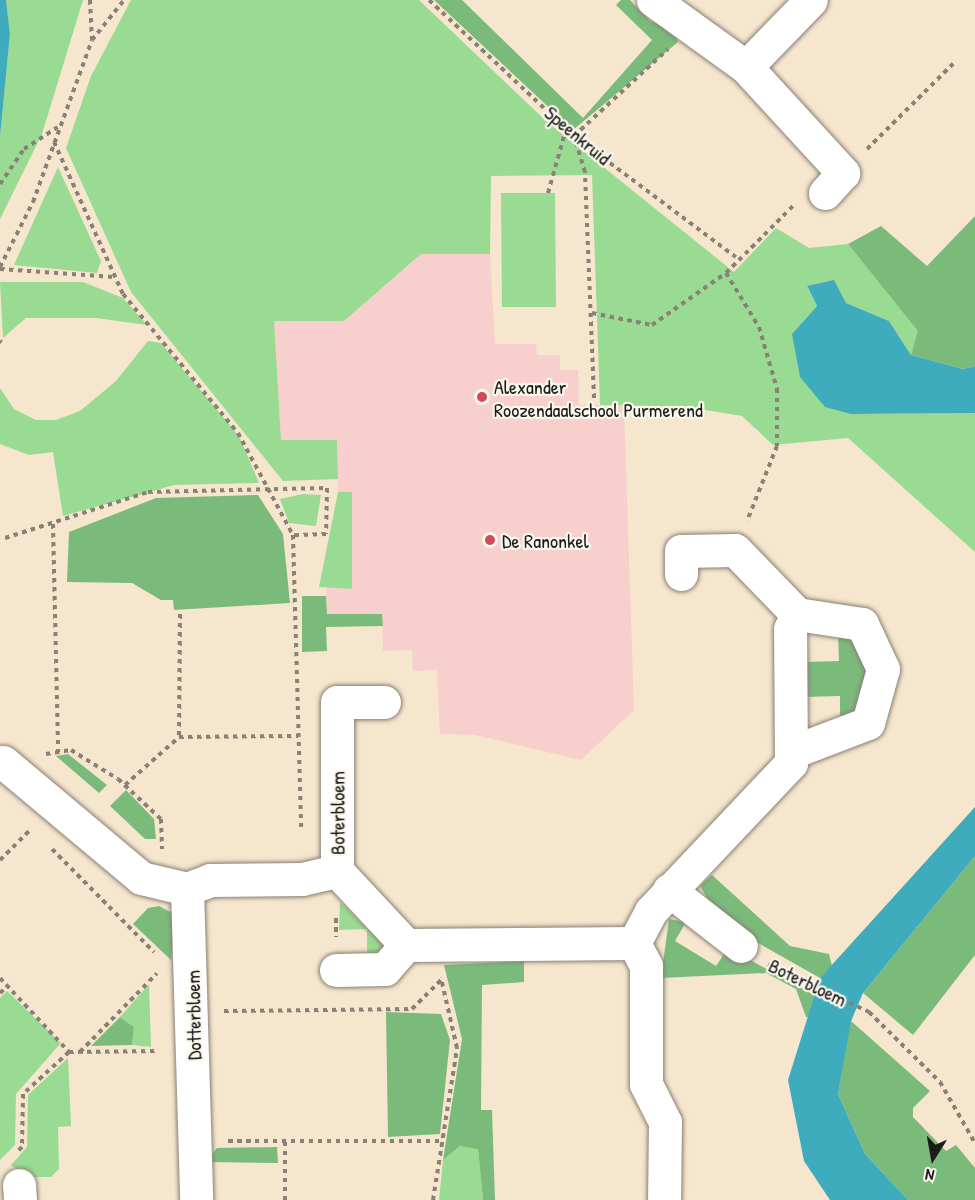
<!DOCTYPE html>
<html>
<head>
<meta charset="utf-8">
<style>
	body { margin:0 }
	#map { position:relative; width:975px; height:1200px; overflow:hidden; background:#f6e6ce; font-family:"Patrick Hand",sans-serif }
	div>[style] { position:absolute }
	.built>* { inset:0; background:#f7d0ce }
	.green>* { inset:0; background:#99db92 }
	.forest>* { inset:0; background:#7abb7c }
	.water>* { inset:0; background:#3eacbc }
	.path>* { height:4px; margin-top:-2px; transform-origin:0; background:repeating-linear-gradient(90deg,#898175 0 4.5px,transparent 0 9px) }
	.roads { filter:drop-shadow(0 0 2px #898175) drop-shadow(0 0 2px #898175) }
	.minor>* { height:33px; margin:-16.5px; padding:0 16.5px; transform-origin:16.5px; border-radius:16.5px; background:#fff }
	.dots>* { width:16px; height:16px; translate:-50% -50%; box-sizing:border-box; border:3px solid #fbf7ec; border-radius:50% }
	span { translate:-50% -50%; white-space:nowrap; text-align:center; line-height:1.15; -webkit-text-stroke:4.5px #fbf7ec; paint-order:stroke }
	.street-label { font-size:20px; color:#1c1c1c }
	.poi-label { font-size:20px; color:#1c1c1c }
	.left { translate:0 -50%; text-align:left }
	.north { position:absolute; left:903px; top:1128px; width:60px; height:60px; -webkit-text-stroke:4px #fbf7ec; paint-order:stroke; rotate:191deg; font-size:16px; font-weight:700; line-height:24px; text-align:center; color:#1c1c1c }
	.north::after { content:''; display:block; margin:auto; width:21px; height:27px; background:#1c1c1c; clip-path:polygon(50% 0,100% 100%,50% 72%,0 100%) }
</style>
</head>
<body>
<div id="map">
	<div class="built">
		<i style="clip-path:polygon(421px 254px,490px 254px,495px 344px,536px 344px,537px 355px,560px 355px,560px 370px,578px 370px,579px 405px,624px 406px,634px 710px,581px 760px,475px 735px,440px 734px,437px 670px,413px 671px,412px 650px,383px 651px,382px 614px,327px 614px,326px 587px,352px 588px,352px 493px,338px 492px,337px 440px,281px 440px,274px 321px,344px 321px)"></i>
	</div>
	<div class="green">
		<i style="clip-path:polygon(6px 0,83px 0,42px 134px,0 219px,0 137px,10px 34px)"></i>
		<i style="clip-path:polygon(131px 0,419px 0,546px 121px,734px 272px,776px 228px,809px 248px,848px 244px,919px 331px,911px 355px,889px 321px,846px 303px,834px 281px,807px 287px,817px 306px,792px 334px,851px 414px,975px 413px,975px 552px,848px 438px,773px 445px,742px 416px,687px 407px,600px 405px,592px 175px,491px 176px,490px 254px,421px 254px,344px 321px,274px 321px,281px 440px,337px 440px,338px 479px,283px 481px,131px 292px,66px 148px,91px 76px)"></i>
		<i style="clip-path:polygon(58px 167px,101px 261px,97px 273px,14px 265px)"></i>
		<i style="clip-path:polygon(501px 193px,555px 193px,556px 307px,502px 307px)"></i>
		<i style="clip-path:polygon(0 282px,83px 282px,123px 298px,147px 325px,96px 318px,26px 318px,3px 338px)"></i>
		<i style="clip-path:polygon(148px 341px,161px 343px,239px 436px,259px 483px,174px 485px,63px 516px,53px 452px,29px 455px,0 444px,0 388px,14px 409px,36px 420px,56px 420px,80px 411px,116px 381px)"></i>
		<i style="clip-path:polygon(338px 492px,352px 492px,352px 589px,319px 587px)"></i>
		<i style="clip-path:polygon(303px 494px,321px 495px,316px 526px,289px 523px,280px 499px)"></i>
		<i style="clip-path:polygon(340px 902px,384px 945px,378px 954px,367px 954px,367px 929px,339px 930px)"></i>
		<i style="clip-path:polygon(149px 984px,151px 1047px,132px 1045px,134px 1027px,120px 1017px)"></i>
		<i style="clip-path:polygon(7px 991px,61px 1043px,16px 1094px,15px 1145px,0 1160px,0 998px)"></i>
		<i style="clip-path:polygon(68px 1058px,71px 1126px,58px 1127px,59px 1169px,51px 1177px,29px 1177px,11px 1165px,27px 1147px,28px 1095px)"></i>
		<i style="clip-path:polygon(460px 1146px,478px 1148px,483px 1200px,439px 1200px,443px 1160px)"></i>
	</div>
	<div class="forest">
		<i style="clip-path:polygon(434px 0,462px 0,583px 118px,652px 40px,616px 5px,621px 0,630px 0,650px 21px,673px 30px,678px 42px,573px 130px)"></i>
		<i style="clip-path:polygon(975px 216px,975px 366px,963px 369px,911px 355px,918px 331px,848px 244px,881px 226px,927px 266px)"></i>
		<i style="clip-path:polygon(258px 495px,283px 534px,290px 603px,174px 610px,173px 600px,161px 600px,132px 583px,67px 582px,69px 532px,156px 498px)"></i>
		<i style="clip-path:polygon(302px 596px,326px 596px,327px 614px,382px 614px,383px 626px,326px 627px,327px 651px,302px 652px)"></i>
		<i style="clip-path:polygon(838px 632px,852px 637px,869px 663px,861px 709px,840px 726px,840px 696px,803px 697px,803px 662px,839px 661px)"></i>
		<i style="clip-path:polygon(68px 754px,107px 785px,99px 793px,56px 756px)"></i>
		<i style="clip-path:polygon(126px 790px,154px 819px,156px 839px,145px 839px,110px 806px)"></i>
		<i style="clip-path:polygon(975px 856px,975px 955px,913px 1035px,863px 993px)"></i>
		<i style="clip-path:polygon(712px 875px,790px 946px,829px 954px,832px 966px,820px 978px,721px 922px,700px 886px)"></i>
		<i style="clip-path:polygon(159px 906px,176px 915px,171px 960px,133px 924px,148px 908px)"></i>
		<i style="clip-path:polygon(669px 919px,686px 922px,675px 941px,716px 966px,728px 948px,853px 1016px,851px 1021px,930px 1091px,913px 1108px,913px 1117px,946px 1151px,956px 1145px,975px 1168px,975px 1200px,908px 1200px,865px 1154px,838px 1094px,850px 1021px,806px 1017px,796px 989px,766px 973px,661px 978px)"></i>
		<i style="clip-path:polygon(524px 961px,524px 982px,482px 985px,481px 1110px,492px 1110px,495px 1200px,483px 1200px,478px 1149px,460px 1146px,443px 1160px,462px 1039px,444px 965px)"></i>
		<i style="clip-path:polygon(386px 1012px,441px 1014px,450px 1040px,440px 1134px,388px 1137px)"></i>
		<i style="clip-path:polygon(120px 1017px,134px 1027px,132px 1045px,91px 1046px)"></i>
		<i style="clip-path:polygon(277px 1147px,278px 1163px,206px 1162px,217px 1148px)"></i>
	</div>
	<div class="water">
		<i style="clip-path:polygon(0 0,6px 0,10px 34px,0 137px)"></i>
		<i style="clip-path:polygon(834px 280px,846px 303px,889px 321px,911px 355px,963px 369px,975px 366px,975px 413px,851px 414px,825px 407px,800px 377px,792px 334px,817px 306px,807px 286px)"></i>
		<i style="clip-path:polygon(975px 807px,975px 856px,863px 993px,851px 1021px,838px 1094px,865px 1154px,908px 1200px,830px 1200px,804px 1161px,788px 1080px,820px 978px)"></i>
	</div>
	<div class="path">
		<i style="left:90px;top:0;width:40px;rotate:87.1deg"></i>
		<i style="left:429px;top:0;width:199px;rotate:43.2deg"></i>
		<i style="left:574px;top:136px;width:202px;rotate:36.8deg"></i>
		<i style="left:54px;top:142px;width:167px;rotate:65.6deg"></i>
		<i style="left:123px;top:294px;width:180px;rotate:50.4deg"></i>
		<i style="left:238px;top:433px;width:116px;rotate:61.7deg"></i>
		<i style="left:293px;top:535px;width:292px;rotate:88.4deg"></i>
		<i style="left:867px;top:149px;width:124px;rotate:-44.7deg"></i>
		<i style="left:0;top:184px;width:42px;rotate:-55.6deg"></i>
		<i style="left:24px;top:149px;width:40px;rotate:-32.9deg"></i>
		<i style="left:548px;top:193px;width:66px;rotate:-74.3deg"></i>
		<i style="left:0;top:267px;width:73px;rotate:-63.1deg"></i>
		<i style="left:33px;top:202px;width:172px;rotate:-70deg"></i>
		<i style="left:92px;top:40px;width:51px;rotate:-51.3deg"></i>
		<i style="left:0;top:269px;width:114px;rotate:4deg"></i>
		<i style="left:726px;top:273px;width:98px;rotate:-45deg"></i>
		<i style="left:592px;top:313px;width:61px;rotate:11.3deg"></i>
		<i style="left:652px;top:325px;width:90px;rotate:-35.1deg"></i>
		<i style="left:726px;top:273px;width:63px;rotate:58.6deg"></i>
		<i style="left:759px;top:327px;width:65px;rotate:73.8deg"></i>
		<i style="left:777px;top:389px;width:57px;rotate:90deg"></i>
		<i style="left:777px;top:446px;width:81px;rotate:111.8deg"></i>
		<i style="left:0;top:341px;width:2px;rotate:27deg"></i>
		<i style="left:594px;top:398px;width:226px;rotate:-92.3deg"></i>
		<i style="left:585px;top:172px;width:38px;rotate:-107deg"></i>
		<i style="left:574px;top:136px;width:128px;rotate:-42.8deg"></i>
		<i style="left:53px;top:524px;width:228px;rotate:88.7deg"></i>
		<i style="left:5px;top:538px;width:150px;rotate:-17.8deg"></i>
		<i style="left:148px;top:492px;width:179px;rotate:-1.3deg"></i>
		<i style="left:327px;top:488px;width:46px;rotate:91.2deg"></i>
		<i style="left:326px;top:534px;width:33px;rotate:178deg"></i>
		<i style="left:180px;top:614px;width:123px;rotate:90.5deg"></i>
		<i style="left:179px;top:737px;width:119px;rotate:-0.5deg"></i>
		<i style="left:46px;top:754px;width:25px;rotate:-9deg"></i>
		<i style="left:71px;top:750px;width:55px;rotate:31.7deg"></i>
		<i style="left:118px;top:779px;width:59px;rotate:42.9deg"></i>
		<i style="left:161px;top:819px;width:30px;rotate:88deg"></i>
		<i style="left:125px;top:785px;width:72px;rotate:-41.6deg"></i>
		<i style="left:52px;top:849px;width:145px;rotate:45.3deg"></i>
		<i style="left:0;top:860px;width:44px;rotate:-45deg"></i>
		<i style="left:336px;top:918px;width:19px;rotate:90deg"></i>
		<i style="left:768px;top:964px;width:112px;rotate:25.4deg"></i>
		<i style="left:869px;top:1012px;width:100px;rotate:44.6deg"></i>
		<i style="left:940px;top:1082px;width:70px;rotate:60.2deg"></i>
		<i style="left:0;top:978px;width:101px;rotate:47deg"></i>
		<i style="left:69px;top:1052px;width:62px;rotate:137.6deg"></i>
		<i style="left:23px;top:1094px;width:53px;rotate:91.1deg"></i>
		<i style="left:22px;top:1147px;width:8px;rotate:135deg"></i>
		<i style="left:0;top:993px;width:11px;rotate:-41deg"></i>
		<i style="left:224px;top:1011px;width:188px;rotate:-0.6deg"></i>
		<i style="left:412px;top:1009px;width:42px;rotate:-45deg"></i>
		<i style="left:69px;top:1052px;width:90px;rotate:-0.6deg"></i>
		<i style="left:80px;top:1052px;width:110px;rotate:-45.7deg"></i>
		<i style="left:228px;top:1141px;width:215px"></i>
		<i style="left:285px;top:1200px;width:59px;rotate:-90deg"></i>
		<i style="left:433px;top:1200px;width:154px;rotate:-81deg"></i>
		<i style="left:457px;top:1048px;width:72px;rotate:-102.9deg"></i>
	</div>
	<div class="roads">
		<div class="minor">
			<i style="left:653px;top:0;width:115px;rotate:35.8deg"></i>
			<i style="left:746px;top:67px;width:144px;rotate:47.5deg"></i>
			<i style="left:843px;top:173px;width:27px;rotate:132deg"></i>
			<i style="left:746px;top:67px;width:93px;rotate:-45.9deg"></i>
			<i style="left:384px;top:702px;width:47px;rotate:180deg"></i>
			<i style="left:337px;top:702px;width:169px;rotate:90deg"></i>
			<i style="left:337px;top:871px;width:101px;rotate:47deg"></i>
			<i style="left:406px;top:945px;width:228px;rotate:-0.5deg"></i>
			<i style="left:792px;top:752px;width:81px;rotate:-20.9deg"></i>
			<i style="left:868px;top:723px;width:56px;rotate:-74.5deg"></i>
			<i style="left:883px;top:669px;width:50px;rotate:-115deg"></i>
			<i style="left:862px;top:624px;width:66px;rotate:-171.3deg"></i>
			<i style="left:3px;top:762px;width:180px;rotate:40deg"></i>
			<i style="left:141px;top:878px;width:47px;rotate:13.4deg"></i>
			<i style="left:187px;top:889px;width:25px;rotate:-21deg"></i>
			<i style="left:210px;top:880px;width:92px;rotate:-0.6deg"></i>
			<i style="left:302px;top:879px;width:36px;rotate:-13deg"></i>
			<i style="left:187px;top:889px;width:311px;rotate:88.3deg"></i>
			<i style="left:669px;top:890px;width:91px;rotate:37.9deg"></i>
			<i style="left:634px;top:943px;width:36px;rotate:-62deg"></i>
			<i style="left:651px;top:911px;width:204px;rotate:-46.6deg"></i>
			<i style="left:791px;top:763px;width:134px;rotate:-90.4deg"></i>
			<i style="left:790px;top:629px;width:17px;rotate:-65deg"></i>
			<i style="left:797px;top:614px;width:89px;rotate:-134.1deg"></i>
			<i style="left:735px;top:550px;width:54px;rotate:178.9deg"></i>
			<i style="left:681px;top:551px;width:23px;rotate:90deg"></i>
			<i style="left:634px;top:943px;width:26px;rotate:62deg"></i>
			<i style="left:646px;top:966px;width:118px;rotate:90deg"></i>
			<i style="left:646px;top:1084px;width:42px;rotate:63.4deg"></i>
			<i style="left:665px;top:1122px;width:78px;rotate:90.7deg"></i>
			<i style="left:336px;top:970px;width:49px;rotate:-1.2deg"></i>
			<i style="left:385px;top:969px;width:32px;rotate:-49deg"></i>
			<i style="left:19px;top:1185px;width:15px;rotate:86deg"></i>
		</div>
	</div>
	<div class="dots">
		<i style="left:482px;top:397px;background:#d1495b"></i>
		<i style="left:490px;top:540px;background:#d1495b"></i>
	</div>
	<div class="street-label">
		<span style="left:578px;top:135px;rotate:40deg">Speenkruid</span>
		<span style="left:337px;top:813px;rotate:-90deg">Boterbloem</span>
		<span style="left:808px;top:982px;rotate:26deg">Boterbloem</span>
		<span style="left:193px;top:1015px;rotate:-91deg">Dotterbloem</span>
	</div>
	<div class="poi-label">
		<span class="left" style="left:494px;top:398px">Alexander<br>Roozendaalschool Purmerend</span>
		<span class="left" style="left:502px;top:540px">De Ranonkel</span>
	</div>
	<div class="north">N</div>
</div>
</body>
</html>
